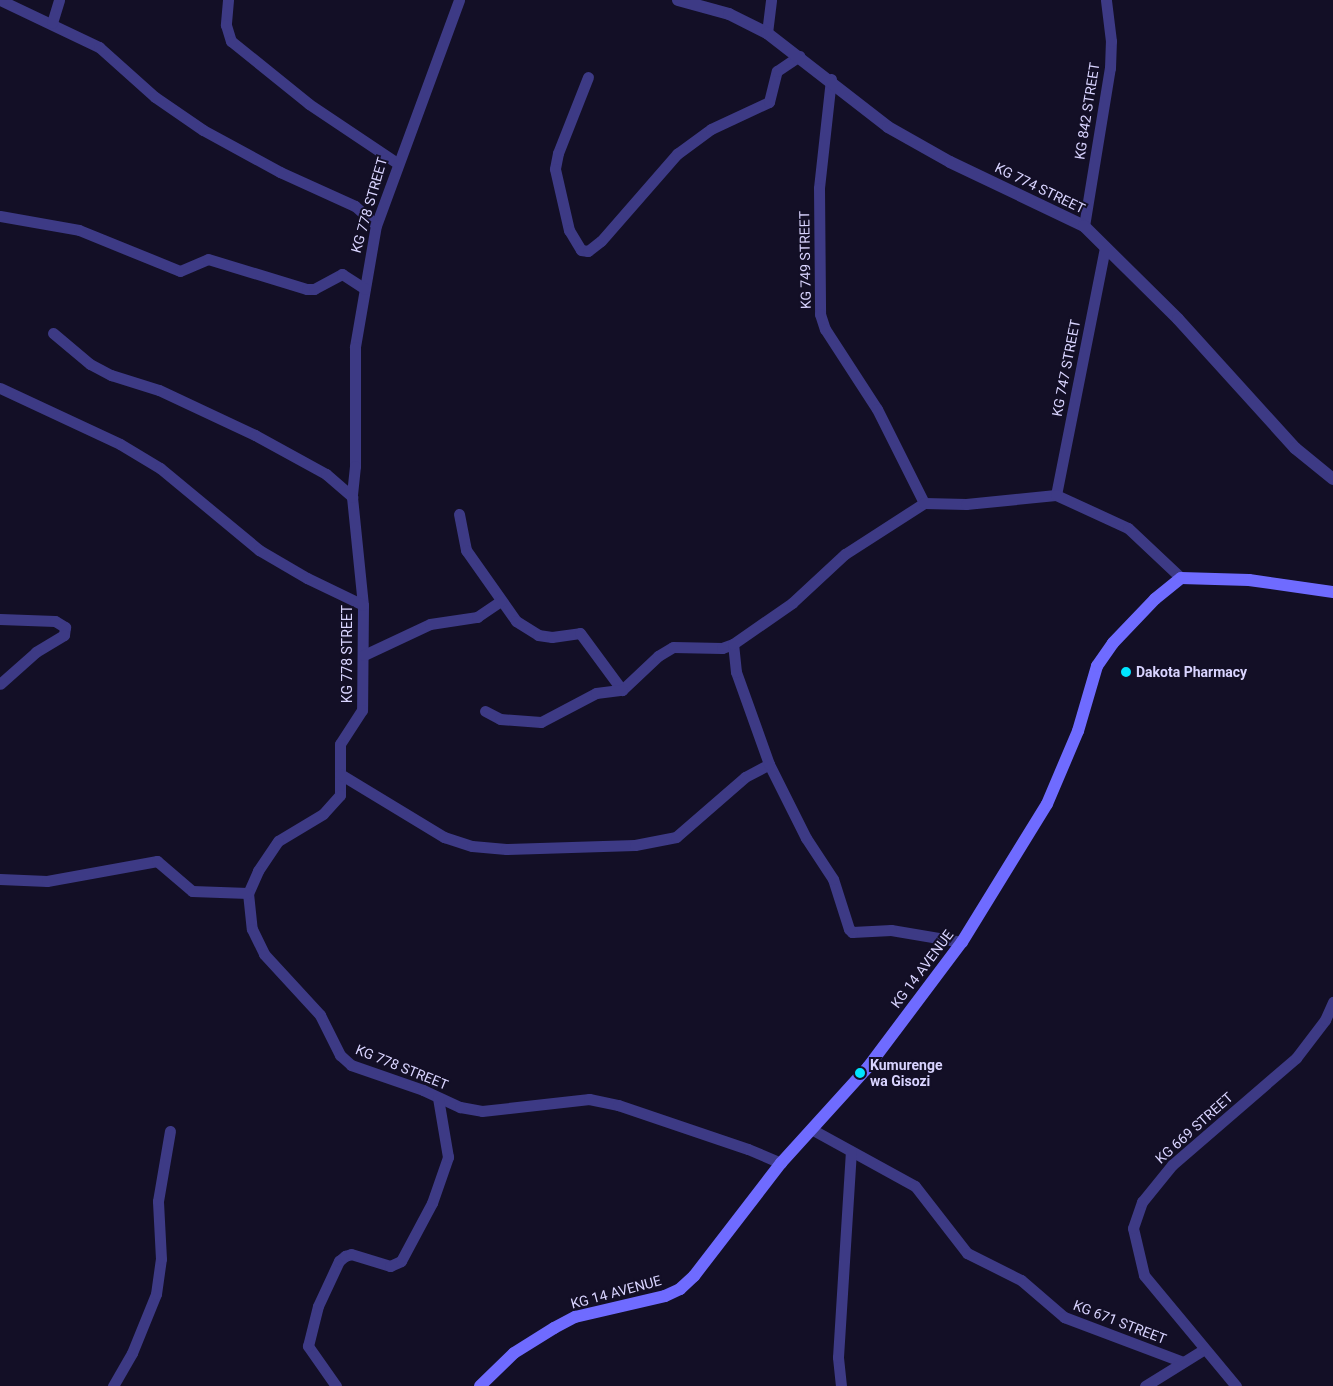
<!DOCTYPE html>
<html>
<head>
<meta charset="utf-8">
<style>
	body { margin:0 }
	#map { position:relative; width:1333px; height:1386px; overflow:hidden; background:#130f26; font-family:Roboto,sans-serif }
	div>[style] { position:absolute }
	.minor>* { height:11px; margin:-5.5px; padding:0 5.5px; transform-origin:5.5px; border-radius:5.5px; background:#3d3a85 }
	.tertiary>* { height:12px; margin:-6px; padding:0 6px; transform-origin:6px; border-radius:6px; background:#3d3a85 }
	.secondary>* { height:12px; margin:-6px; padding:0 6px; transform-origin:6px; border-radius:6px; background:#6f6bff }
	.dots>* { width:14px; height:14px; translate:-50% -50%; box-sizing:border-box; border:2px solid #130f26; border-radius:50% }
	span { translate:-50% -50%; white-space:nowrap; text-align:center; line-height:1.15; -webkit-text-stroke:4px #130f26; paint-order:stroke }
	.street-label { font-size:14px; color:#d9d4ff }
	.poi-label { font-size:14px; color:#d9d4ff; font-weight:700 }
	.left { translate:0 -50%; text-align:left }
</style>
</head>
<body>
<div id="map">
	<div class="minor">
		<i style="left:0;top:0;width:110px;rotate:25.4deg"></i>
		<i style="left:99px;top:47px;width:75px;rotate:41.8deg"></i>
		<i style="left:155px;top:97px;width:58px;rotate:34.5deg"></i>
		<i style="left:203px;top:130px;width:88px;rotate:28.6deg"></i>
		<i style="left:280px;top:172px;width:82px;rotate:24.4deg"></i>
		<i style="left:355px;top:206px;width:28px;rotate:42deg"></i>
		<i style="left:228px;top:0;width:25px;rotate:95deg"></i>
		<i style="left:226px;top:25px;width:17px;rotate:73deg"></i>
		<i style="left:231px;top:41px;width:100px;rotate:38.9deg"></i>
		<i style="left:309px;top:104px;width:106px;rotate:33.8deg"></i>
		<i style="left:459px;top:0;width:240px;rotate:110.2deg"></i>
		<i style="left:376px;top:225px;width:124px;rotate:99.8deg"></i>
		<i style="left:355px;top:347px;width:119px;rotate:90deg"></i>
		<i style="left:355px;top:466px;width:31px;rotate:96deg"></i>
		<i style="left:352px;top:497px;width:109px;rotate:84.2deg"></i>
		<i style="left:363px;top:605px;width:105px;rotate:90.5deg"></i>
		<i style="left:362px;top:710px;width:40px;rotate:122.9deg"></i>
		<i style="left:340px;top:744px;width:51px;rotate:90deg"></i>
		<i style="left:340px;top:795px;width:25px;rotate:132deg"></i>
		<i style="left:323px;top:814px;width:52px;rotate:149deg"></i>
		<i style="left:278px;top:841px;width:36px;rotate:124deg"></i>
		<i style="left:258px;top:871px;width:24px;rotate:114deg"></i>
		<i style="left:248px;top:893px;width:36px;rotate:84deg"></i>
		<i style="left:252px;top:929px;width:28px;rotate:64deg"></i>
		<i style="left:264px;top:954px;width:83px;rotate:47.4deg"></i>
		<i style="left:320px;top:1015px;width:45px;rotate:63.4deg"></i>
		<i style="left:340px;top:1055px;width:15px;rotate:42deg"></i>
		<i style="left:351px;top:1065px;width:76px;rotate:19.1deg"></i>
		<i style="left:423px;top:1090px;width:41px;rotate:24.7deg"></i>
		<i style="left:460px;top:1107px;width:22px;rotate:10deg"></i>
		<i style="left:482px;top:1111px;width:108px;rotate:-6.4deg"></i>
		<i style="left:589px;top:1099px;width:30px;rotate:12deg"></i>
		<i style="left:618px;top:1105px;width:137px;rotate:18.7deg"></i>
		<i style="left:748px;top:1149px;width:36px;rotate:23deg"></i>
		<i style="left:52px;top:23px;width:24px;rotate:-73deg"></i>
		<i style="left:767px;top:33px;width:33px;rotate:-83deg"></i>
		<i style="left:588px;top:77px;width:82px;rotate:111.5deg"></i>
		<i style="left:558px;top:153px;width:16px;rotate:101deg"></i>
		<i style="left:555px;top:169px;width:63px;rotate:77.1deg"></i>
		<i style="left:569px;top:230px;width:23px;rotate:59deg"></i>
		<i style="left:581px;top:250px;width:7px;rotate:8deg"></i>
		<i style="left:588px;top:251px;width:16px;rotate:-38deg"></i>
		<i style="left:601px;top:241px;width:116px;rotate:-48.9deg"></i>
		<i style="left:677px;top:154px;width:42px;rotate:-36.3deg"></i>
		<i style="left:711px;top:129px;width:64px;rotate:-25deg"></i>
		<i style="left:769px;top:102px;width:32px;rotate:-76deg"></i>
		<i style="left:777px;top:71px;width:27px;rotate:-34deg"></i>
		<i style="left:831px;top:79px;width:110px;rotate:96.3deg"></i>
		<i style="left:819px;top:188px;width:126px;rotate:89.5deg"></i>
		<i style="left:820px;top:314px;width:16px;rotate:72deg"></i>
		<i style="left:825px;top:329px;width:95px;rotate:57deg"></i>
		<i style="left:877px;top:409px;width:105px;rotate:63.4deg"></i>
		<i style="left:0;top:216px;width:80px;rotate:10deg"></i>
		<i style="left:79px;top:230px;width:109px;rotate:22.1deg"></i>
		<i style="left:180px;top:271px;width:30px;rotate:-23deg"></i>
		<i style="left:208px;top:259px;width:103px;rotate:16.9deg"></i>
		<i style="left:307px;top:289px;width:7px"></i>
		<i style="left:314px;top:289px;width:32px;rotate:-28deg"></i>
		<i style="left:342px;top:274px;width:27px;rotate:33deg"></i>
		<i style="left:1084px;top:226px;width:160px;rotate:-80.7deg"></i>
		<i style="left:1110px;top:68px;width:27px;rotate:-88deg"></i>
		<i style="left:1111px;top:41px;width:41px;rotate:-97deg"></i>
		<i style="left:53px;top:333px;width:48px;rotate:40deg"></i>
		<i style="left:90px;top:364px;width:24px;rotate:28deg"></i>
		<i style="left:111px;top:375px;width:50px;rotate:17.4deg"></i>
		<i style="left:159px;top:390px;width:106px;rotate:25.1deg"></i>
		<i style="left:255px;top:435px;width:81px;rotate:28.8deg"></i>
		<i style="left:326px;top:474px;width:35px;rotate:41deg"></i>
		<i style="left:0;top:388px;width:132px;rotate:25deg"></i>
		<i style="left:120px;top:444px;width:47px;rotate:31deg"></i>
		<i style="left:160px;top:468px;width:129px;rotate:39.6deg"></i>
		<i style="left:259px;top:550px;width:56px;rotate:30.3deg"></i>
		<i style="left:307px;top:578px;width:62px;rotate:25.7deg"></i>
		<i style="left:1056px;top:495px;width:253px;rotate:-78.8deg"></i>
		<i style="left:459px;top:514px;width:37px;rotate:79deg"></i>
		<i style="left:466px;top:550px;width:87px;rotate:54.8deg"></i>
		<i style="left:516px;top:621px;width:26px;rotate:32deg"></i>
		<i style="left:538px;top:635px;width:14px;rotate:8deg"></i>
		<i style="left:552px;top:637px;width:28px;rotate:-8deg"></i>
		<i style="left:580px;top:633px;width:71px;rotate:53.6deg"></i>
		<i style="left:622px;top:690px;width:50px;rotate:-43.4deg"></i>
		<i style="left:658px;top:656px;width:17px;rotate:-31deg"></i>
		<i style="left:673px;top:647px;width:49px;rotate:1.2deg"></i>
		<i style="left:722px;top:648px;width:12px;rotate:-20deg"></i>
		<i style="left:0;top:619px;width:55px;rotate:2.1deg"></i>
		<i style="left:55px;top:621px;width:12px;rotate:31deg"></i>
		<i style="left:65px;top:627px;width:8px;rotate:97deg"></i>
		<i style="left:64px;top:635px;width:33px;rotate:149deg"></i>
		<i style="left:36px;top:652px;width:48px;rotate:138.4deg"></i>
		<i style="left:364px;top:655px;width:73px;rotate:-25.2deg"></i>
		<i style="left:430px;top:624px;width:48px;rotate:-8.5deg"></i>
		<i style="left:477px;top:617px;width:29px;rotate:-34deg"></i>
		<i style="left:485px;top:711px;width:17px;rotate:28deg"></i>
		<i style="left:500px;top:719px;width:41px;rotate:4.2deg"></i>
		<i style="left:541px;top:722px;width:62px;rotate:-27.8deg"></i>
		<i style="left:596px;top:693px;width:26px;rotate:-7deg"></i>
		<i style="left:340px;top:774px;width:122px;rotate:31.2deg"></i>
		<i style="left:444px;top:837px;width:29px;rotate:18deg"></i>
		<i style="left:472px;top:846px;width:34px;rotate:5deg"></i>
		<i style="left:506px;top:849px;width:129px;rotate:-1.8deg"></i>
		<i style="left:635px;top:845px;width:42px;rotate:-11deg"></i>
		<i style="left:676px;top:837px;width:91px;rotate:-41deg"></i>
		<i style="left:745px;top:777px;width:27px;rotate:-28deg"></i>
		<i style="left:0;top:879px;width:47px;rotate:2.4deg"></i>
		<i style="left:47px;top:881px;width:112px;rotate:-10.3deg"></i>
		<i style="left:157px;top:861px;width:46px;rotate:40.6deg"></i>
		<i style="left:192px;top:891px;width:56px;rotate:2deg"></i>
		<i style="left:962px;top:942px;width:72px;rotate:-170.4deg"></i>
		<i style="left:891px;top:930px;width:39px;rotate:177deg"></i>
		<i style="left:852px;top:932px;width:4px;rotate:-135deg"></i>
		<i style="left:849px;top:929px;width:52px;rotate:-107.7deg"></i>
		<i style="left:833px;top:879px;width:49px;rotate:-123.4deg"></i>
		<i style="left:806px;top:838px;width:83px;rotate:-116.6deg"></i>
		<i style="left:769px;top:764px;width:98px;rotate:-109.7deg"></i>
		<i style="left:736px;top:672px;width:28px;rotate:-96deg"></i>
		<i style="left:733px;top:644px;width:72px;rotate:-34.8deg"></i>
		<i style="left:792px;top:603px;width:72px;rotate:-42.8deg"></i>
		<i style="left:845px;top:554px;width:94px;rotate:-32.8deg"></i>
		<i style="left:924px;top:503px;width:42px;rotate:1.4deg"></i>
		<i style="left:966px;top:504px;width:90px;rotate:-5.7deg"></i>
		<i style="left:1056px;top:495px;width:79px;rotate:24.6deg"></i>
		<i style="left:1128px;top:528px;width:73px;rotate:43.3deg"></i>
		<i style="left:813px;top:1130px;width:116px;rotate:28.8deg"></i>
		<i style="left:915px;top:1186px;width:85px;rotate:52.2deg"></i>
		<i style="left:967px;top:1253px;width:60px;rotate:26.6deg"></i>
		<i style="left:1021px;top:1280px;width:57px;rotate:40.7deg"></i>
		<i style="left:1064px;top:1317px;width:127px;rotate:20.7deg"></i>
		<i style="left:113px;top:1386px;width:38px;rotate:-60deg"></i>
		<i style="left:132px;top:1353px;width:64px;rotate:-67.9deg"></i>
		<i style="left:156px;top:1294px;width:35px;rotate:-82deg"></i>
		<i style="left:161px;top:1259px;width:58px;rotate:-93deg"></i>
		<i style="left:158px;top:1201px;width:71px;rotate:-80.3deg"></i>
		<i style="left:336px;top:1386px;width:49px;rotate:-125deg"></i>
		<i style="left:308px;top:1346px;width:41px;rotate:-76deg"></i>
		<i style="left:318px;top:1306px;width:50px;rotate:-65deg"></i>
		<i style="left:339px;top:1261px;width:8px;rotate:-40deg"></i>
		<i style="left:345px;top:1256px;width:6px;rotate:-18deg"></i>
		<i style="left:351px;top:1254px;width:41px;rotate:17.1deg"></i>
		<i style="left:390px;top:1266px;width:12px;rotate:-24deg"></i>
		<i style="left:401px;top:1261px;width:66px;rotate:-61.9deg"></i>
		<i style="left:432px;top:1203px;width:49px;rotate:-70.8deg"></i>
		<i style="left:448px;top:1157px;width:60px;rotate:-99.6deg"></i>
		<i style="left:841px;top:1386px;width:29px;rotate:-96deg"></i>
		<i style="left:838px;top:1357px;width:206px;rotate:-86.4deg"></i>
		<i style="left:1145px;top:1386px;width:68px;rotate:-31.8deg"></i>
		<i style="left:1236px;top:1386px;width:144px;rotate:-129.7deg"></i>
		<i style="left:1144px;top:1275px;width:48px;rotate:-103.2deg"></i>
		<i style="left:1133px;top:1228px;width:28px;rotate:-71deg"></i>
		<i style="left:1142px;top:1202px;width:48px;rotate:-51deg"></i>
		<i style="left:1172px;top:1165px;width:164px;rotate:-40.8deg"></i>
		<i style="left:1296px;top:1058px;width:48px;rotate:-52.7deg"></i>
		<i style="left:1325px;top:1020px;width:20px;rotate:-66deg"></i>
	</div>
	<div class="tertiary">
		<i style="left:678px;top:0;width:53px;rotate:15.4deg"></i>
		<i style="left:729px;top:14px;width:42px;rotate:26.6deg"></i>
		<i style="left:767px;top:33px;width:153px;rotate:37.8deg"></i>
		<i style="left:888px;top:127px;width:71px;rotate:29.4deg"></i>
		<i style="left:950px;top:162px;width:148px;rotate:25.5deg"></i>
		<i style="left:1084px;top:226px;width:132px;rotate:44.7deg"></i>
		<i style="left:1178px;top:319px;width:174px;rotate:47.8deg"></i>
		<i style="left:1295px;top:448px;width:49px;rotate:39.2deg"></i>
	</div>
	<div class="secondary">
		<i style="left:480px;top:1386px;width:47px;rotate:-44.1deg"></i>
		<i style="left:514px;top:1353px;width:47px;rotate:-32deg"></i>
		<i style="left:554px;top:1328px;width:24px;rotate:-28deg"></i>
		<i style="left:575px;top:1317px;width:92px;rotate:-13.1deg"></i>
		<i style="left:665px;top:1296px;width:17px;rotate:-25deg"></i>
		<i style="left:680px;top:1289px;width:19px;rotate:-43deg"></i>
		<i style="left:694px;top:1276px;width:143px;rotate:-52.4deg"></i>
		<i style="left:781px;top:1163px;width:130px;rotate:-47.8deg"></i>
		<i style="left:868px;top:1067px;width:156px;rotate:-53.1deg"></i>
		<i style="left:962px;top:942px;width:162px;rotate:-58.4deg"></i>
		<i style="left:1047px;top:804px;width:79px;rotate:-67deg"></i>
		<i style="left:1078px;top:731px;width:68px;rotate:-73.7deg"></i>
		<i style="left:1097px;top:666px;width:28px;rotate:-55deg"></i>
		<i style="left:1113px;top:643px;width:61px;rotate:-46.3deg"></i>
		<i style="left:1155px;top:599px;width:33px;rotate:-39deg"></i>
		<i style="left:1181px;top:578px;width:68px;rotate:1.7deg"></i>
		<i style="left:1249px;top:580px;width:85px;rotate:8.1deg"></i>
	</div>
	<div class="dots">
		<i style="left:1126px;top:672px;background:#00e5ff"></i>
		<i style="left:860px;top:1073px;background:#00e5ff"></i>
	</div>
	<div class="street-label">
		<span style="left:1087px;top:111px;rotate:-81deg">KG 842 STREET</span>
		<span style="left:1040px;top:188px;rotate:26deg">KG 774 STREET</span>
		<span style="left:369px;top:205px;rotate:-74deg">KG 778 STREET</span>
		<span style="left:805px;top:260px;rotate:-91deg">KG 749 STREET</span>
		<span style="left:1066px;top:368px;rotate:-79deg">KG 747 STREET</span>
		<span style="left:347px;top:654px;rotate:-90deg">KG 778 STREET</span>
		<span style="left:922px;top:969px;rotate:-53deg">KG 14 AVENUE</span>
		<span style="left:402px;top:1067px;rotate:22deg">KG 778 STREET</span>
		<span style="left:1194px;top:1128px;rotate:-42deg">KG 669 STREET</span>
		<span style="left:616px;top:1292px;rotate:-15deg">KG 14 AVENUE</span>
		<span style="left:1120px;top:1322px;rotate:21deg">KG 671 STREET</span>
	</div>
	<div class="poi-label">
		<span class="left" style="left:1136px;top:672px">Dakota Pharmacy</span>
		<span class="left" style="left:870px;top:1073px">Kumurenge<br>wa Gisozi</span>
	</div>
</div>
</body>
</html>
